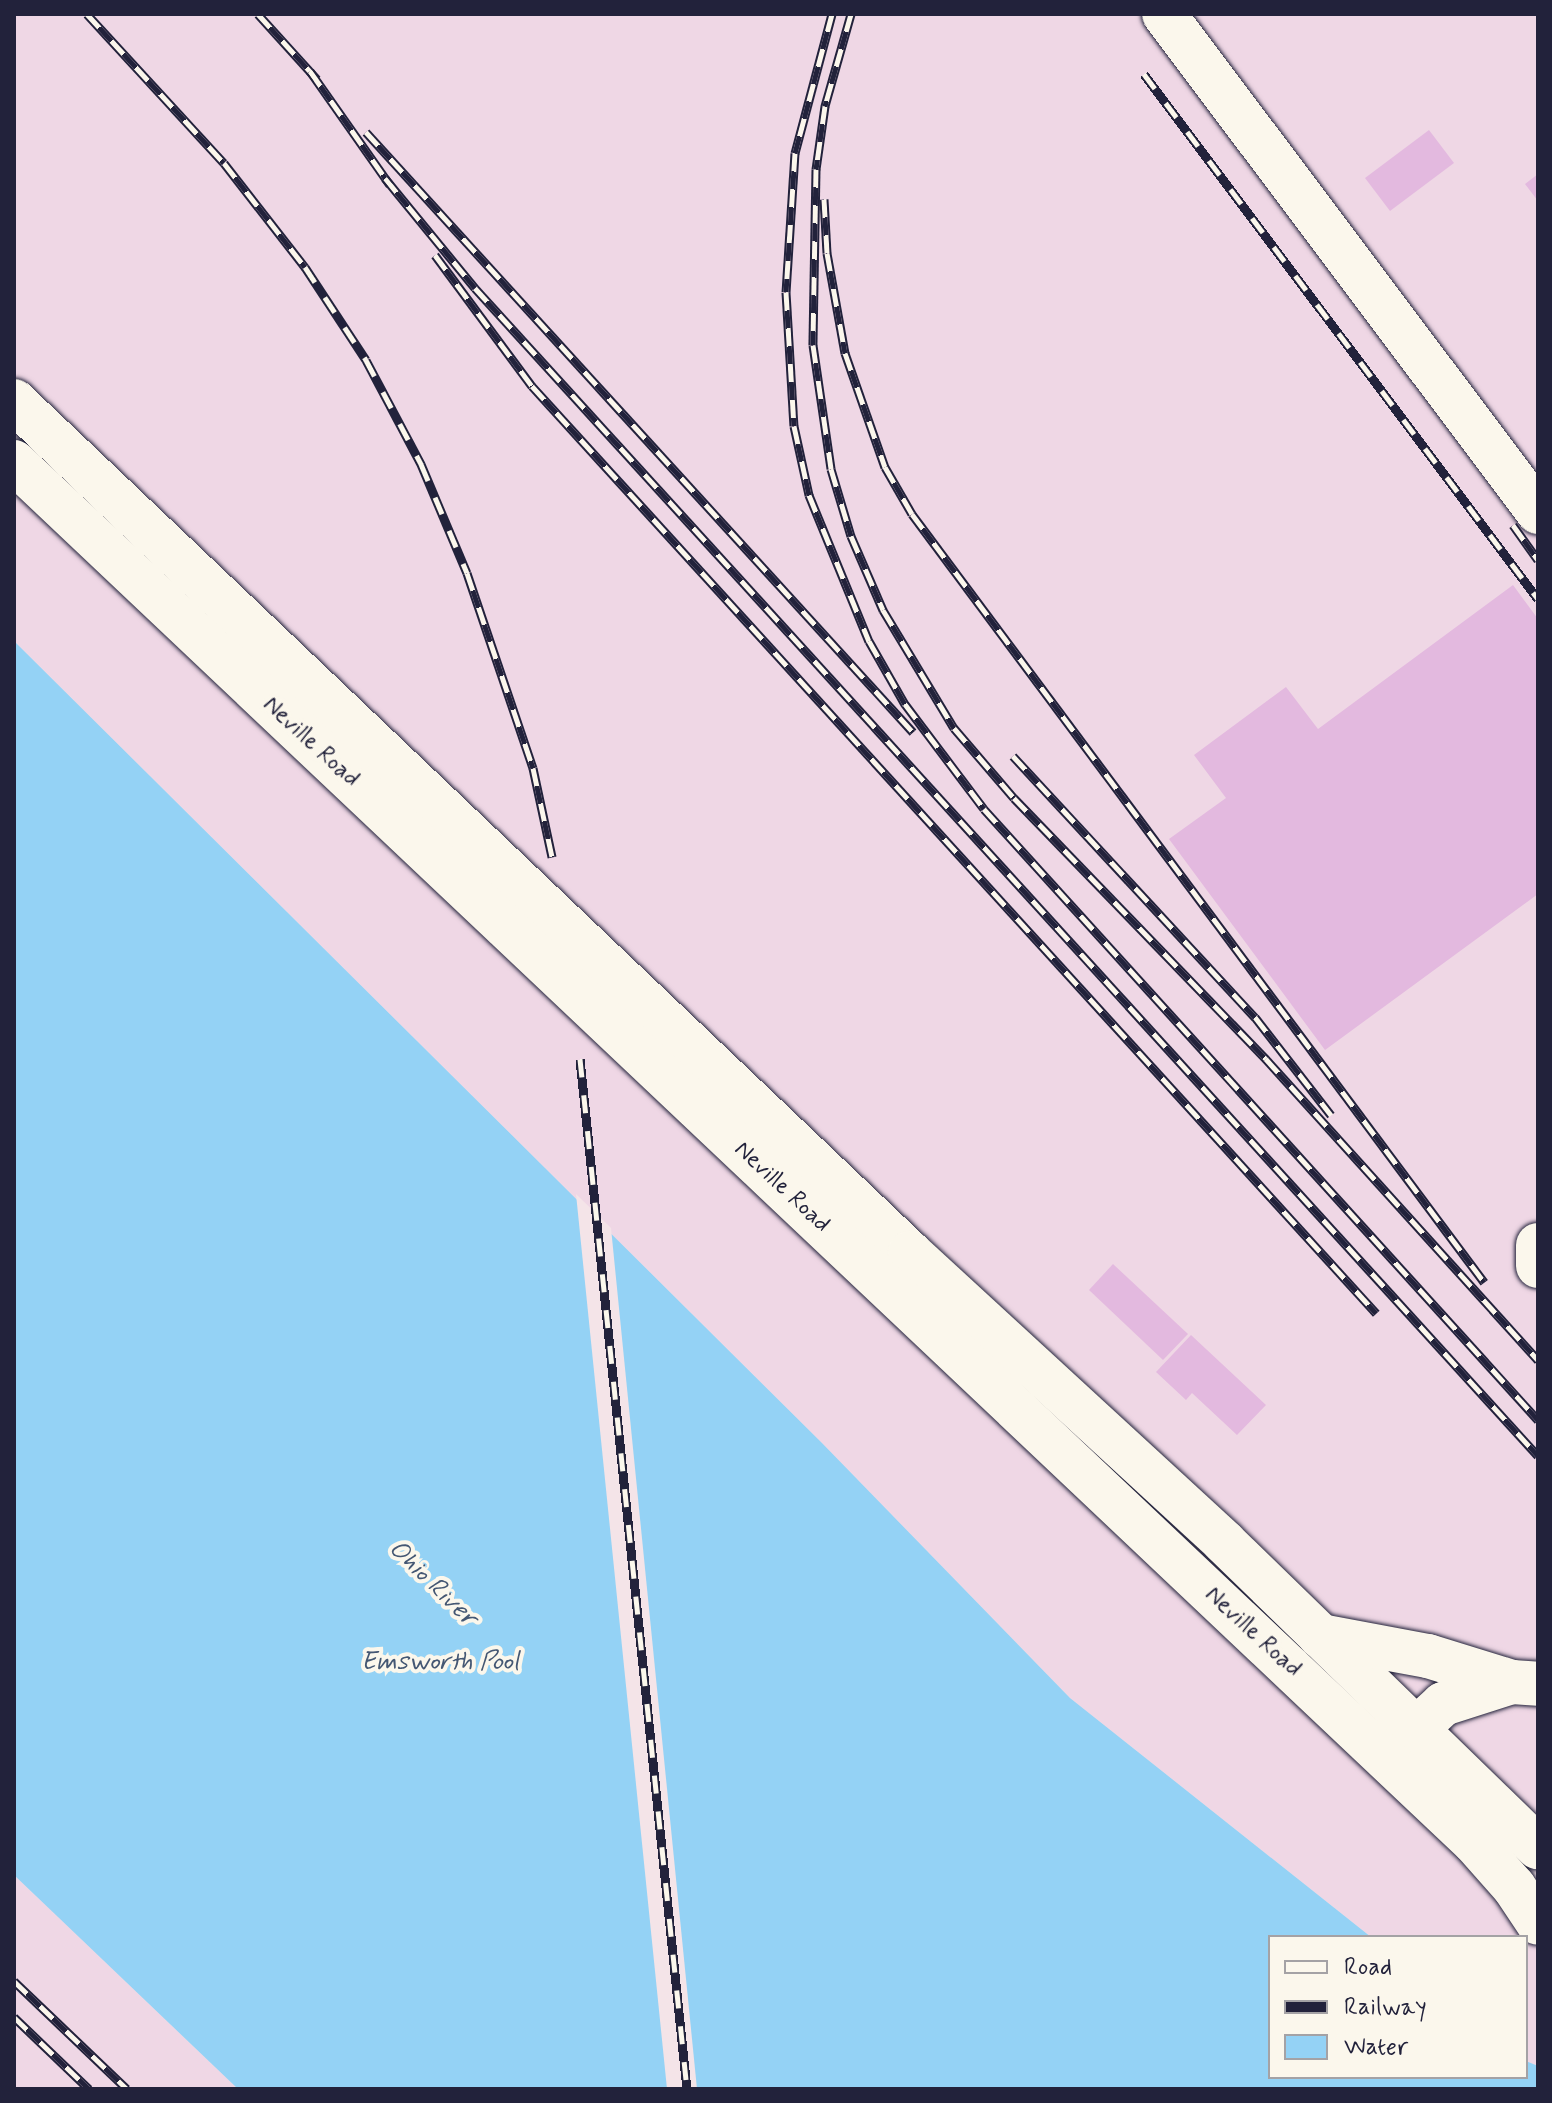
<!DOCTYPE html>
<html>
<head>
<meta charset="utf-8">
<style>
	body { margin:0 }
	#map { position:relative; width:1552px; height:2103px; overflow:hidden; background:#f4e4e8; font-family:Mynerve,sans-serif }
	div>[style] { position:absolute }
	.built>* { inset:0; background:#efd7e5 }
	.water>* { inset:0; background:#94d2f5 }
	.pier>* { inset:0; background:#f4e4e8 }
	.building>* { inset:0; background:#e3b9df }
	.roads { filter:drop-shadow(0 0 2px #22223b) drop-shadow(0 0 2px #22223b) }
	.minor>* { height:44px; margin:-22px; padding:0 22px; transform-origin:22px; border-radius:22px; background:#fbf7ec }
	.major>* { height:44px; margin:-22px; padding:0 22px; transform-origin:22px; border-radius:22px; background:#fbf7ec }
	.rail>* { height:9px; margin-top:-4.5px; transform-origin:0; background:repeating-linear-gradient(90deg,#fbf7ec 0 18px,#22223b 0 36px); box-sizing:border-box; border-block:2px solid #22223b }
	span { translate:-50% -50%; white-space:nowrap; text-align:center; line-height:1.15; -webkit-text-stroke:8px #fbf7ec; paint-order:stroke }
	.street-label { font-size:24px; color:#22223b }
	.water-label { font-size:26px; color:#445773; font-style:italic }
	.frame { position:absolute; inset:0; border:16px solid #22223b; pointer-events:none }
	.legend { position:absolute; left:1268px; top:1935px; width:260px; height:144px; box-sizing:border-box; background:#fbf7ec; border:2px solid #a4a2a5; margin:0; padding:10px 14px; list-style:none; font-size:24px; color:#22223b }
	.legend li { display:flex; align-items:center; gap:16px; height:40px }
	.legend b { width:40px; border:2px solid #a4a2a5 }
</style>
</head>
<body>
<div id="map">
	<div class="built">
		<i style="clip-path:polygon(14px 14px,1538px 14px,1538px 1847px,14px 401px)"></i>
		<i style="clip-path:polygon(14px 462px,1538px 1923px,1538px 2066px,1526px 2061px,1526px 1937px,1371px 1937px,1070px 1698px,822px 1443px,14px 641px)"></i>
		<i style="clip-path:polygon(14px 1875px,238px 2089px,14px 2089px)"></i>
	</div>
	<div class="water">
		<i style="clip-path:polygon(14px 641px,822px 1443px,1070px 1698px,1371px 1937px,1270px 1937px,1270px 2077px,1526px 2077px,1526px 2061px,1538px 2066px,1538px 2089px,238px 2089px,14px 1875px)"></i>
	</div>
	<div class="pier">
		<i style="clip-path:polygon(576px 1194px,611px 1228px,697px 2089px,667px 2089px)"></i>
	</div>
	<div class="building">
		<i style="clip-path:polygon(1429px 130px,1454px 163px,1390px 211px,1365px 178px)"></i>
		<i style="clip-path:polygon(1538px 174px,1538px 201px,1525px 184px)"></i>
		<i style="clip-path:polygon(1513px 585px,1538px 619px,1538px 894px,1325px 1050px,1169px 839px,1226px 798px,1194px 755px,1286px 687px,1318px 729px)"></i>
		<i style="clip-path:polygon(1113px 1264px,1188px 1334px,1163px 1360px,1089px 1290px)"></i>
		<i style="clip-path:polygon(1191px 1335px,1266px 1405px,1237px 1435px,1192px 1393px,1186px 1400px,1156px 1372px)"></i>
	</div>
	<div class="roads">
		<div class="minor">
			<i style="left:1164px;top:14px;width:623px;rotate:53.09deg"></i>
			<i style="left:1538px;top:1245px;width:21px;rotate:90deg"></i>
			<i style="left:1388px;top:1755px;width:75px;rotate:-42.8deg"></i>
			<i style="left:1443px;top:1704px;width:72px;rotate:-17.7deg"></i>
			<i style="left:1512px;top:1682px;width:26px;rotate:4deg"></i>
		</div>
		<div class="major">
			<i style="left:14px;top:401px;width:1236px;rotate:43.56deg"></i>
			<i style="left:910px;top:1253px;width:427px;rotate:42.6deg"></i>
			<i style="left:1224px;top:1542px;width:438px;rotate:44.2deg"></i>
			<i style="left:14px;top:462px;width:2009px;rotate:43.39deg"></i>
			<i style="left:1474px;top:1842px;width:60px;rotate:48.4deg"></i>
			<i style="left:1514px;top:1887px;width:43px;rotate:56.3deg"></i>
			<i style="left:1320px;top:1636px;width:110px;rotate:10.5deg"></i>
			<i style="left:1428px;top:1656px;width:88px;rotate:17.2deg"></i>
		</div>
	</div>
	<div class="rail">
		<i style="left:87px;top:14px;width:202px;rotate:47.4deg"></i>
		<i style="left:224px;top:163px;width:132px;rotate:52.1deg"></i>
		<i style="left:305px;top:267px;width:111px;rotate:56.7deg"></i>
		<i style="left:366px;top:360px;width:118px;rotate:62.1deg"></i>
		<i style="left:421px;top:464px;width:118px;rotate:67.1deg"></i>
		<i style="left:467px;top:573px;width:206px;rotate:71.3deg"></i>
		<i style="left:533px;top:768px;width:91px;rotate:77.9deg"></i>
		<i style="left:258px;top:14px;width:88px;rotate:47.8deg"></i>
		<i style="left:832px;top:14px;width:144px;rotate:104.9deg"></i>
		<i style="left:795px;top:153px;width:139px;rotate:93.7deg"></i>
		<i style="left:786px;top:292px;width:134px;rotate:86.6deg"></i>
		<i style="left:794px;top:426px;width:71px;rotate:77.7deg"></i>
		<i style="left:809px;top:495px;width:158px;rotate:67.7deg"></i>
		<i style="left:869px;top:641px;width:73px;rotate:60.3deg"></i>
		<i style="left:905px;top:704px;width:131px;rotate:53deg"></i>
		<i style="left:984px;top:809px;width:825px;rotate:47.8deg"></i>
		<i style="left:851px;top:14px;width:96px;rotate:105.8deg"></i>
		<i style="left:825px;top:106px;width:64px;rotate:98.1deg"></i>
		<i style="left:816px;top:169px;width:176px;rotate:91deg"></i>
		<i style="left:813px;top:345px;width:125px;rotate:81.7deg"></i>
		<i style="left:831px;top:469px;width:70px;rotate:73.4deg"></i>
		<i style="left:851px;top:536px;width:81px;rotate:66.6deg"></i>
		<i style="left:883px;top:610px;width:138px;rotate:59deg"></i>
		<i style="left:954px;top:728px;width:92px;rotate:49.4deg"></i>
		<i style="left:1014px;top:798px;width:363px;rotate:46deg"></i>
		<i style="left:1266px;top:1059px;width:406px;rotate:47.9deg"></i>
		<i style="left:310px;top:71px;width:139px;rotate:54.9deg"></i>
		<i style="left:1144px;top:74px;width:656px;rotate:53.11deg"></i>
		<i style="left:366px;top:132px;width:812px;rotate:47.65deg"></i>
		<i style="left:385px;top:178px;width:142px;rotate:50.7deg"></i>
		<i style="left:475px;top:288px;width:1579px;rotate:47.69deg"></i>
		<i style="left:824px;top:199px;width:54px;rotate:86.8deg"></i>
		<i style="left:827px;top:253px;width:102px;rotate:79.8deg"></i>
		<i style="left:845px;top:353px;width:121px;rotate:70.7deg"></i>
		<i style="left:885px;top:467px;width:54px;rotate:60.1deg"></i>
		<i style="left:912px;top:514px;width:958px;rotate:53.32deg"></i>
		<i style="left:435px;top:255px;width:163px;rotate:53.5deg"></i>
		<i style="left:532px;top:386px;width:1254px;rotate:47.68deg"></i>
		<i style="left:1513px;top:525px;width:43px;rotate:54.5deg"></i>
		<i style="left:1013px;top:756px;width:356px;rotate:47.2deg"></i>
		<i style="left:1255px;top:1017px;width:124px;rotate:52.2deg"></i>
		<i style="left:580px;top:1059px;width:1036px;rotate:84.07deg"></i>
		<i style="left:14px;top:1981px;width:156px;rotate:43.7deg"></i>
		<i style="left:14px;top:2017px;width:104px;rotate:43.8deg"></i>
	</div>
	<div class="street-label">
		<span style="left:311px;top:742px;rotate:43deg">Neville Road</span>
		<span style="left:782px;top:1187px;rotate:43deg">Neville Road</span>
		<span style="left:1253px;top:1632px;rotate:43deg">Neville Road</span>
	</div>
	<div class="water-label">
		<span style="left:432px;top:1584px;rotate:44deg">Ohio River</span>
		<span style="left:440px;top:1663px">Emsworth Pool</span>
	</div>
	<div class="frame"></div>
	<ul class="legend">
	<li><b style="height:10px;background:#fbf7ec"></b>Road</li>
	<li><b style="height:10px;background:#22223b"></b>Railway</li>
	<li><b style="height:22px;background:#94d2f5"></b>Water</li>
	</ul>
</div>
</body>
</html>
